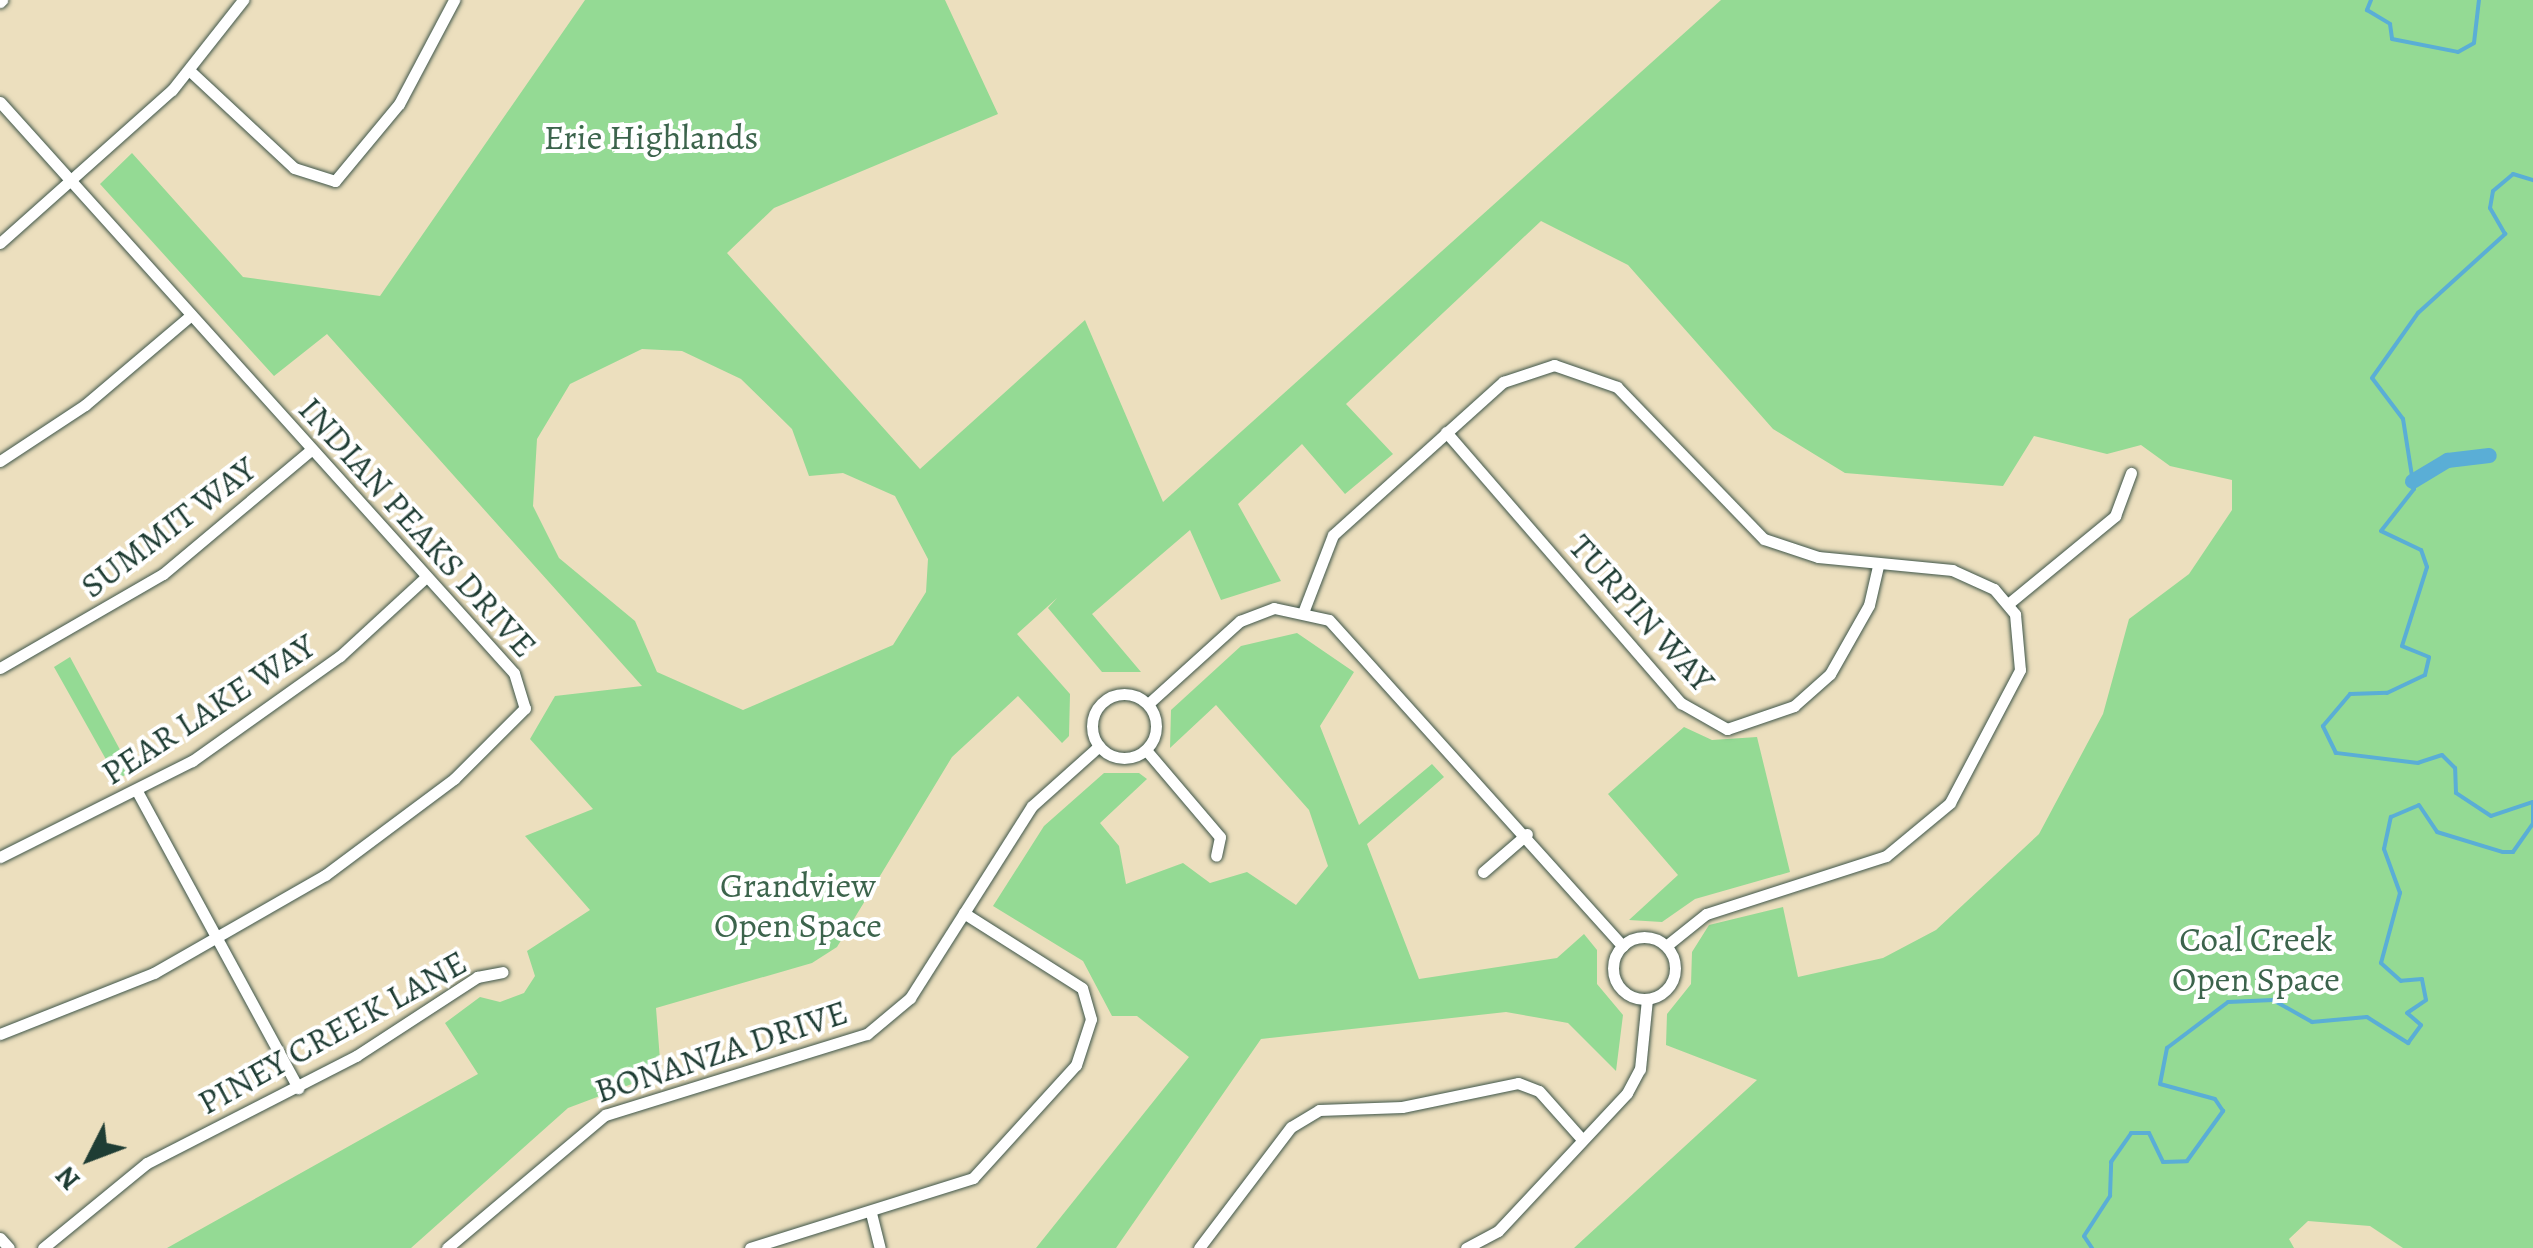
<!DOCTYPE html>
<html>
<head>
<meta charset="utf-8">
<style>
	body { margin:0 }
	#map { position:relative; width:2533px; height:1248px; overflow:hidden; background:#ecdfbe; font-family:Alegreya,serif }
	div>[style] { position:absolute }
	.green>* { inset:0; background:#94da94 }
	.stream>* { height:4px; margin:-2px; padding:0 2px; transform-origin:2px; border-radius:2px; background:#5aaed6 }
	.canal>* { height:15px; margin:-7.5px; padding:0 7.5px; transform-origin:7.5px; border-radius:7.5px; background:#5aaed6 }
	.roads { filter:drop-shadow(0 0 2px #3e5549) drop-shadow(0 0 2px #3e5549) }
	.minor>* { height:11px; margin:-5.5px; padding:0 5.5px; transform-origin:5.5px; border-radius:5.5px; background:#fff }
	.minor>.ring { margin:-5.5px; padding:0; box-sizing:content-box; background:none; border:11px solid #fff; border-radius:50% }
	span { translate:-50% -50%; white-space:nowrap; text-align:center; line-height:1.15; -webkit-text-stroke:8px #fff; paint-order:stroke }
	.park-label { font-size:35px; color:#3c644c }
	.street-label { font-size:35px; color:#1f3d34 }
	.north { position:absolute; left:40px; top:1108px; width:100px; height:100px; -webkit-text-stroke:8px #fff; paint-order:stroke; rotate:228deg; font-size:28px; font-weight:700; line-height:40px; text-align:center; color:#1f3d34 }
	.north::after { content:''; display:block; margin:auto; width:35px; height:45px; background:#1f3d34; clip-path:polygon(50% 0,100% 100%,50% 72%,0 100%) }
</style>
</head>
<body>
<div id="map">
	<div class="green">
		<i style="clip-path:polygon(evenodd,585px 0,945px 0,998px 114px,774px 208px,727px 253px,920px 469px,1085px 320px,1163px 502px,1721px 0,2533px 0,2533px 1248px,2403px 1248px,2370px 1226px,2308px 1221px,2289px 1239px,2294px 1248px,1574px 1248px,1757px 1080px,1666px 1045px,1667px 1014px,1691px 984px,1692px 952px,1709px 925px,1783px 907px,1798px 977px,1883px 958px,1936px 930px,2039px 834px,2103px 714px,2129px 619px,2189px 574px,2232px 510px,2232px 480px,2170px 466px,2141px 445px,2107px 454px,2034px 436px,2003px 486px,1845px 473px,1773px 429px,1628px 265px,1541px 221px,1346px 404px,1393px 454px,1345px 494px,1302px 444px,1238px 504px,1281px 581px,1221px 600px,1190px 530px,1092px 614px,1141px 672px,1102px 672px,1048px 608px,1057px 598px,1017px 634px,1070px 694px,1069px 736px,1062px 743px,1018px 696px,952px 757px,837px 947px,812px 963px,656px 1008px,661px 1073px,568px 1108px,411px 1248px,167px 1248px,478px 1074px,445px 1023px,480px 997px,500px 1002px,524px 993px,535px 976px,527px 951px,590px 910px,525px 836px,593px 809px,530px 739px,555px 696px,642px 686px,327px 334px,274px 376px,100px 184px,132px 153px,243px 277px,380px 296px,585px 0,642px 349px,682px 351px,741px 379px,792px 429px,809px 476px,843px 473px,895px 496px,928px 559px,926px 592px,893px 645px,743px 710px,657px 672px,635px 621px,559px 558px,533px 506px,537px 439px,570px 384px,642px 349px)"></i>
		<i style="clip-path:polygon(1297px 633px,1354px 672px,1320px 726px,1359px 825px,1432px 764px,1444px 777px,1367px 844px,1419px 979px,1557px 958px,1584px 934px,1597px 950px,1597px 984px,1623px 1015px,1616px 1071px,1568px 1023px,1506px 1012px,1261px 1039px,1116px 1248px,1036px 1248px,1189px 1057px,1137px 1016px,1112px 1016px,1083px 961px,993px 906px,1044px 826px,1104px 773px,1139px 773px,1147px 779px,1100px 823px,1119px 846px,1126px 884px,1183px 863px,1210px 883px,1247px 872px,1296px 905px,1328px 866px,1309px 810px,1216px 705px,1170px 748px,1171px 710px,1241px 646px)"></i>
		<i style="clip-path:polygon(70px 657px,132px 772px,117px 779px,54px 667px)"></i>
		<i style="clip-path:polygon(1684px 727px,1712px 740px,1757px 737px,1790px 872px,1695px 899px,1662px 922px,1629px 920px,1678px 875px,1608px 794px)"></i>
	</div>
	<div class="stream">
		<i style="left:2371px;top:0;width:11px;rotate:112deg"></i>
		<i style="left:2367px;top:10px;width:27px;rotate:31deg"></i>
		<i style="left:2390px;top:24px;width:15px;rotate:82deg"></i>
		<i style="left:2392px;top:39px;width:67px;rotate:11.1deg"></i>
		<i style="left:2458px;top:52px;width:18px;rotate:-29deg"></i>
		<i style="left:2474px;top:43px;width:43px;rotate:-83.4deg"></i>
		<i style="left:2092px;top:1248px;width:14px;rotate:-124deg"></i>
		<i style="left:2084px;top:1236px;width:48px;rotate:-57deg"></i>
		<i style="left:2110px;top:1196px;width:34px;rotate:-88deg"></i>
		<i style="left:2111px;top:1162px;width:35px;rotate:-55deg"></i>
		<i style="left:2131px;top:1133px;width:18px"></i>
		<i style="left:2149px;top:1133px;width:32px;rotate:64deg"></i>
		<i style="left:2163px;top:1162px;width:24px;rotate:-2deg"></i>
		<i style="left:2187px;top:1161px;width:62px;rotate:-54.2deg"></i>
		<i style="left:2223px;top:1111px;width:14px;rotate:-124deg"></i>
		<i style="left:2215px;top:1099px;width:57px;rotate:-164.7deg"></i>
		<i style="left:2160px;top:1084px;width:37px;rotate:-79deg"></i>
		<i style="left:2167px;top:1048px;width:76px;rotate:-37deg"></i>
		<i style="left:2228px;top:1002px;width:45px;rotate:-2.5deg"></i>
		<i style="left:2273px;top:1000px;width:45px;rotate:29.4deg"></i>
		<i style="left:2312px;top:1022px;width:55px;rotate:-5.2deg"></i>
		<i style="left:2367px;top:1017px;width:49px;rotate:32.4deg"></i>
		<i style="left:2408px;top:1043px;width:22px;rotate:-54deg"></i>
		<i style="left:2421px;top:1025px;width:18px;rotate:-139deg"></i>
		<i style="left:2407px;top:1013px;width:23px;rotate:-34deg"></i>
		<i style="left:2426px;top:1000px;width:21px;rotate:-101deg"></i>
		<i style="left:2422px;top:979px;width:21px;rotate:175deg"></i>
		<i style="left:2401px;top:981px;width:27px;rotate:-138deg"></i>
		<i style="left:2381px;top:963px;width:73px;rotate:-74.8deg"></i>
		<i style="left:2400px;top:893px;width:47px;rotate:-110deg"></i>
		<i style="left:2384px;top:849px;width:33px;rotate:-78deg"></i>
		<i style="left:2391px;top:817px;width:30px;rotate:-23deg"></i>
		<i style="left:2419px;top:805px;width:32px;rotate:56deg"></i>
		<i style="left:2437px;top:832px;width:69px;rotate:16.9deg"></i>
		<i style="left:2503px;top:852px;width:10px"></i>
		<i style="left:2513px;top:852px;width:35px;rotate:-55deg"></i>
		<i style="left:2533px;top:823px;width:21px;rotate:-90deg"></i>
		<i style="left:2533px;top:802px;width:44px;rotate:161.6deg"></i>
		<i style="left:2491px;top:816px;width:42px;rotate:-146.7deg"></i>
		<i style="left:2456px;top:793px;width:25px;rotate:-92deg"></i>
		<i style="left:2455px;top:768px;width:18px;rotate:-135deg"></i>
		<i style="left:2442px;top:755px;width:25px;rotate:162deg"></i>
		<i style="left:2418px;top:763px;width:83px;rotate:-173deg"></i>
		<i style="left:2336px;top:753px;width:30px;rotate:-116deg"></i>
		<i style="left:2323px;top:726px;width:42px;rotate:-49.8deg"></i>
		<i style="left:2350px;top:694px;width:37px;rotate:-2deg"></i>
		<i style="left:2387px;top:693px;width:42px;rotate:-25.3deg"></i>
		<i style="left:2425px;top:675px;width:18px;rotate:-77deg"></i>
		<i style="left:2429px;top:657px;width:29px;rotate:-158deg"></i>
		<i style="left:2402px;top:646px;width:83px;rotate:-72.4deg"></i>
		<i style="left:2427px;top:567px;width:18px;rotate:-109deg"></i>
		<i style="left:2421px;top:550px;width:44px;rotate:-154.6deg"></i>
		<i style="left:2381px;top:531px;width:53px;rotate:-51.8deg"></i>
		<i style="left:2414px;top:489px;width:71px;rotate:-98.9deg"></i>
		<i style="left:2403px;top:419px;width:51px;rotate:-127.1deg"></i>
		<i style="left:2372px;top:378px;width:80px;rotate:-54.7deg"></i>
		<i style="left:2418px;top:313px;width:118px;rotate:-42.2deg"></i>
		<i style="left:2505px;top:234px;width:30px;rotate:-120deg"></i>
		<i style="left:2490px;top:208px;width:17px;rotate:-80deg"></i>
		<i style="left:2493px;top:191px;width:26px;rotate:-40deg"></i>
		<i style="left:2513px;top:174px;width:21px;rotate:17deg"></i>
	</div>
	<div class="canal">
		<i style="left:2412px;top:481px;width:41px;rotate:-31deg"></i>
		<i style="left:2447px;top:460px;width:42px;rotate:-6.8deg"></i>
	</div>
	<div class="roads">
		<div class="minor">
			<i style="left:0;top:2px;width:3px;rotate:-45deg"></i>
			<i style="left:190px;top:71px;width:142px;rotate:43deg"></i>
			<i style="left:294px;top:168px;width:43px;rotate:17.6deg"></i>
			<i style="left:335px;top:181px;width:100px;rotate:-50.3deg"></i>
			<i style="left:399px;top:104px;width:118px;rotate:-62.1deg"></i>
			<i style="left:0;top:102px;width:768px;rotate:48.01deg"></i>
			<i style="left:514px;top:673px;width:37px;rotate:73deg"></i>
			<i style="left:525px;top:708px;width:100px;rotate:135deg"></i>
			<i style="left:454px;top:779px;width:161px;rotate:143.3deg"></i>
			<i style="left:325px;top:875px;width:197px;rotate:150.2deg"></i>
			<i style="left:154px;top:973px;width:166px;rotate:158.4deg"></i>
			<i style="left:0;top:243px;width:230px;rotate:-41.7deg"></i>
			<i style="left:172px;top:90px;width:115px;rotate:-51.7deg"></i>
			<i style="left:1446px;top:432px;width:359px;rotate:49.1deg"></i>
			<i style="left:1681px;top:703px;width:53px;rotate:29.5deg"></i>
			<i style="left:1727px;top:729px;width:71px;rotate:-18.9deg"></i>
			<i style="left:1794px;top:706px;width:48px;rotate:-41.6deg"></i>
			<i style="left:1830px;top:674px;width:79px;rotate:-60.5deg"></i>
			<i style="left:1869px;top:605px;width:40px;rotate:-77deg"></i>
			<i style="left:0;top:461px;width:102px;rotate:-33.4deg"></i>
			<i style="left:85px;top:405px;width:139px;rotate:-40.3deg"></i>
			<i style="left:2008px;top:604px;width:139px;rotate:-39.4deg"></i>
			<i style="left:2115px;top:516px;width:46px;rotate:-69.6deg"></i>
			<i style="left:1304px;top:610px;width:80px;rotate:-68.9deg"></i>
			<i style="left:1333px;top:535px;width:229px;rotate:-42deg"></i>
			<i style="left:1503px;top:382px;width:54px;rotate:-18.4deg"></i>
			<i style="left:1554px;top:365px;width:67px;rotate:19.2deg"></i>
			<i style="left:1617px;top:387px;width:211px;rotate:46deg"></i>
			<i style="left:1764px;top:539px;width:57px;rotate:18.4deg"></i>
			<i style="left:1818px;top:557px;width:135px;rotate:5.5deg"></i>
			<i style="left:1952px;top:570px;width:46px;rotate:24.3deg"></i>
			<i style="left:1994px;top:589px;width:33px;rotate:50deg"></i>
			<i style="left:2015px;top:614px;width:56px;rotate:84.9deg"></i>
			<i style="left:2020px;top:670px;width:150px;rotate:117.8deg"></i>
			<i style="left:1950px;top:803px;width:83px;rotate:140.4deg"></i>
			<i style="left:1886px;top:856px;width:189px;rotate:162.1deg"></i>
			<i style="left:1706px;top:914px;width:51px;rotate:141.3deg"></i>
			<i style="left:0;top:668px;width:188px;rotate:-30deg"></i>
			<i style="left:163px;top:574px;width:193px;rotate:-40deg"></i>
			<i class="ring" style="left:1092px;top:694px;width:53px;height:53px"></i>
			<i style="left:1148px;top:704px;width:124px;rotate:-42.1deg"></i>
			<i style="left:1240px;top:621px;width:36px;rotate:-21deg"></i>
			<i style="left:1274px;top:608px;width:56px;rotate:12.3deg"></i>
			<i style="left:1329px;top:620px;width:439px;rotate:48deg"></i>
			<i style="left:1146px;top:750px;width:114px;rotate:49.6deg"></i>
			<i style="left:1220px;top:837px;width:19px;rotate:102deg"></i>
			<i style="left:138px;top:793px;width:336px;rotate:61.5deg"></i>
			<i style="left:0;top:857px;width:215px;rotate:-26.6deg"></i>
			<i style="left:192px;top:761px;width:181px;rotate:-35.4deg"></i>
			<i style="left:340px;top:656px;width:117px;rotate:-42.6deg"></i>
			<i style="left:1483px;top:872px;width:58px;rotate:-40.8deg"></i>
			<i class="ring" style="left:1613px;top:937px;width:51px;height:51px"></i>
			<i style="left:871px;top:1213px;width:36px;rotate:76deg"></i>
			<i style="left:0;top:1238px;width:13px;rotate:48deg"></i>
			<i style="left:43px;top:1248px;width:134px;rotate:-39.3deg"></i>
			<i style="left:147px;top:1163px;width:235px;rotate:-27.1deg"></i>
			<i style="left:356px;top:1056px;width:145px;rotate:-33.1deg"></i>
			<i style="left:477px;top:977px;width:26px;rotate:-11deg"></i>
			<i style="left:447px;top:1248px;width:207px;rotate:-40.1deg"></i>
			<i style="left:605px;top:1115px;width:274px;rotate:-17.2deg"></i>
			<i style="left:867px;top:1034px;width:56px;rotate:-39.9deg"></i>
			<i style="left:910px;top:998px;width:227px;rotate:-57.6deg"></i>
			<i style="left:1032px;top:806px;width:90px;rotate:-41.8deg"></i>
			<i style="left:750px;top:1248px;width:234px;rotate:-17.4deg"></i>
			<i style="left:973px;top:1178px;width:153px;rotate:-47.7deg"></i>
			<i style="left:1076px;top:1065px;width:48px;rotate:-71.9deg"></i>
			<i style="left:1091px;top:1019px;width:32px;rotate:-106deg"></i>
			<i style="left:1082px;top:988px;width:140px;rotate:-147.6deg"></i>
			<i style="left:1199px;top:1248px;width:152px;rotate:-52.8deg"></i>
			<i style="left:1291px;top:1127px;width:33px;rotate:-31deg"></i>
			<i style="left:1319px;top:1110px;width:83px;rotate:-2.1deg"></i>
			<i style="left:1402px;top:1107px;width:118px;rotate:-11.7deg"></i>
			<i style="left:1518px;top:1083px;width:22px;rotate:21deg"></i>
			<i style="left:1539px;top:1091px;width:62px;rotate:48.3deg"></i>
			<i style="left:1466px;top:1248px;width:36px;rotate:-28deg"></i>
			<i style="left:1498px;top:1231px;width:189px;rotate:-46.9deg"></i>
			<i style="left:1627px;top:1093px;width:27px;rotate:-62deg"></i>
			<i style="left:1640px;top:1069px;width:70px;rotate:-84.3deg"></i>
		</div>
	</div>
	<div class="park-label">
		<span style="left:651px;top:137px">Erie Highlands</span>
		<span style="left:798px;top:905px">Grandview<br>Open Space</span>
		<span style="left:2256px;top:959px">Coal Creek<br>Open Space</span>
	</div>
	<div class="street-label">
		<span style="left:168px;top:527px;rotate:-37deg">SUMMIT WAY</span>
		<span style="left:418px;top:527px;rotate:48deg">INDIAN PEAKS DRIVE</span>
		<span style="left:1642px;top:613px;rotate:48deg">TURPIN WAY</span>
		<span style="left:208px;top:709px;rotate:-33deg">PEAR LAKE WAY</span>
		<span style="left:332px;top:1032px;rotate:-29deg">PINEY CREEK LANE</span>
		<span style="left:721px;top:1051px;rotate:-18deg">BONANZA DRIVE</span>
	</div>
	<div class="north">N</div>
</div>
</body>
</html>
